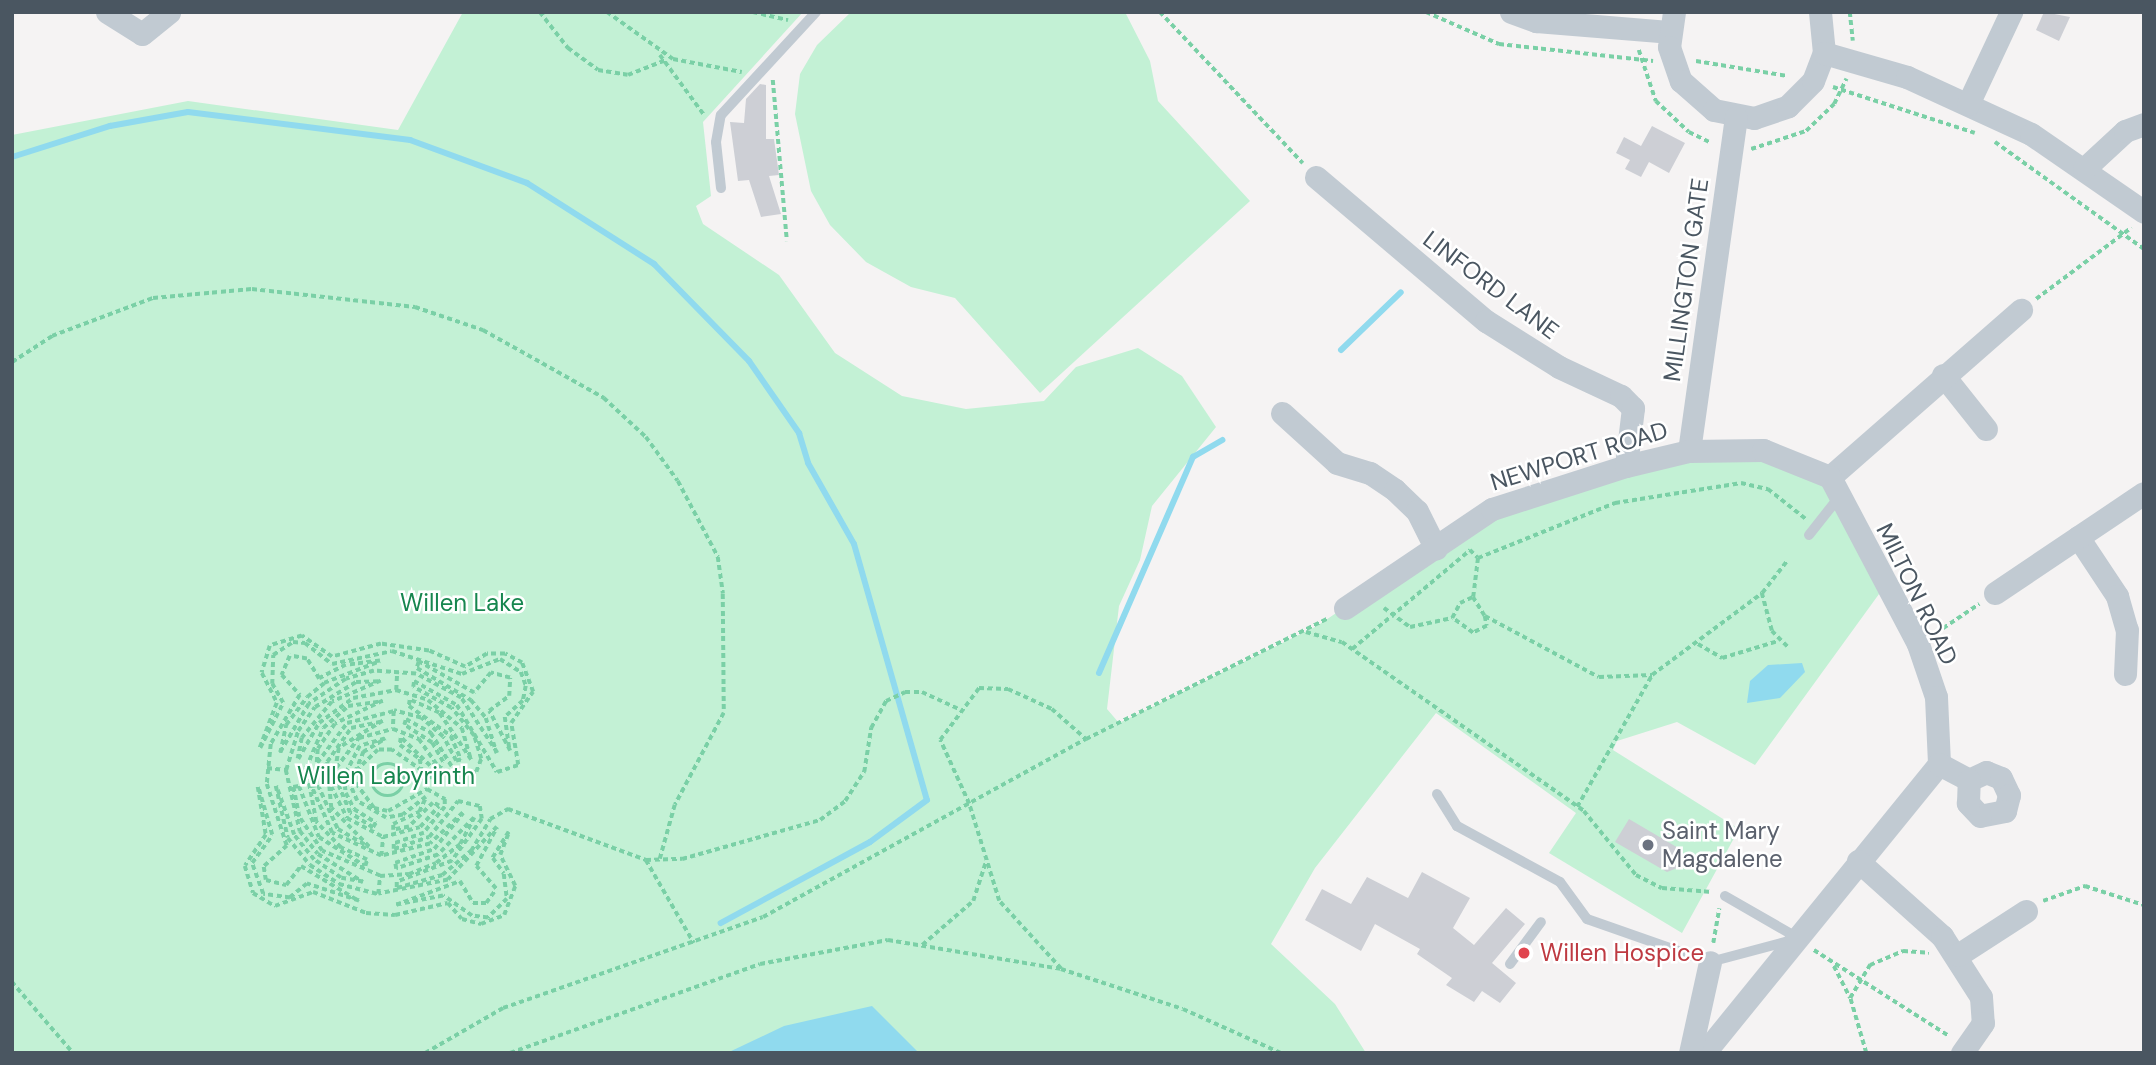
<!DOCTYPE html>
<html>
<head>
<meta charset="utf-8">
<style>
	body { margin:0 }
	#map { position:relative; width:2156px; height:1065px; overflow:hidden; background:#f5f3f3; font-family:"DM Sans",sans-serif }
	div>[style] { position:absolute }
	.green>* { inset:0; background:#c3f1d5 }
	.water>* { inset:0; background:#90daee }
	.stream>* { height:6px; margin:-3px; padding:0 3px; transform-origin:3px; border-radius:3px; background:#90daee }
	.building>* { inset:0; background:#cdcfd5 }
	.path>* { height:3.5px; margin-top:-1.75px; transform-origin:0; background:repeating-linear-gradient(90deg,#7ad0a6 0 5px,transparent 0 8.5px) }
	.path>.ring { margin:-1.75px; padding:0; box-sizing:content-box; background:none; border:3.5px solid #7ad0a6; border-radius:50% }
	.lane>* { height:10px; margin:-5px; padding:0 5px; transform-origin:5px; border-radius:5px; background:#c1cad2 }
	.street>* { height:23px; margin:-11.5px; padding:0 11.5px; transform-origin:11.5px; border-radius:11.5px; background:#c1cad2 }
	.dots>* { width:19px; height:19px; translate:-50% -50%; box-sizing:border-box; border:4px solid #fff; border-radius:50% }
	span { translate:-50% -50%; white-space:nowrap; text-align:center; line-height:1.15; -webkit-text-stroke:5px #fff; paint-order:stroke }
	.street-label { font-size:24px; color:#4a5661 }
	.park-label { font-size:24px; color:#17864f }
	.worship-label { font-size:24px; color:#5b616d }
	.left { translate:0 -50%; text-align:left }
	.health-label { font-size:24px; color:#be3a42 }
	.frame { position:absolute; inset:0; border:14px solid #4a5661; pointer-events:none }
</style>
</head>
<body>
<div id="map">
	<div class="green">
		<i style="clip-path:polygon(463px 12px,803px 12px,703px 122px,711px 196px,696px 206px,703px 224px,779px 275px,835px 353px,902px 396px,966px 409px,1044px 401px,1076px 367px,1138px 348px,1182px 376px,1216px 427px,1152px 506px,1140px 560px,1119px 606px,1107px 709px,1119px 723px,1317px 626px,1457px 531px,1626px 466px,1763px 450px,1830px 477px,1887px 583px,1755px 765px,1677px 722px,1617px 741px,1613px 750px,1739px 829px,1682px 933px,1549px 853px,1576px 813px,1436px 713px,1315px 868px,1271px 944px,1335px 1004px,1366px 1053px,12px 1053px,12px 135px,188px 101px,398px 130px)"></i>
		<i style="clip-path:polygon(851px 12px,1125px 12px,1150px 61px,1158px 101px,1250px 201px,1040px 393px,955px 298px,911px 287px,866px 262px,830px 225px,811px 191px,795px 114px,800px 74px,817px 45px)"></i>
	</div>
	<div class="water">
		<i style="clip-path:polygon(1802px 663px,1805px 672px,1780px 698px,1747px 703px,1750px 681px,1768px 665px)"></i>
		<i style="clip-path:polygon(872px 1006px,919px 1053px,727px 1053px,784px 1026px)"></i>
	</div>
	<div class="stream">
		<i style="left:12px;top:157px;width:103px;rotate:-17.6deg"></i>
		<i style="left:110px;top:126px;width:79px;rotate:-10.2deg"></i>
		<i style="left:188px;top:112px;width:224px;rotate:7.2deg"></i>
		<i style="left:410px;top:140px;width:125px;rotate:20.2deg"></i>
		<i style="left:527px;top:183px;width:151px;rotate:32.5deg"></i>
		<i style="left:654px;top:264px;width:136px;rotate:45.6deg"></i>
		<i style="left:749px;top:361px;width:88px;rotate:55.2deg"></i>
		<i style="left:799px;top:433px;width:31px;rotate:73deg"></i>
		<i style="left:808px;top:463px;width:93px;rotate:60.4deg"></i>
		<i style="left:854px;top:544px;width:266px;rotate:74.1deg"></i>
		<i style="left:927px;top:800px;width:71px;rotate:143.6deg"></i>
		<i style="left:870px;top:842px;width:170px;rotate:151.5deg"></i>
		<i style="left:1341px;top:350px;width:83px;rotate:-44deg"></i>
		<i style="left:1099px;top:673px;width:236px;rotate:-66.5deg"></i>
		<i style="left:1193px;top:457px;width:34px;rotate:-30deg"></i>
	</div>
	<div class="building">
		<i style="clip-path:polygon(2044px 12px,2070px 17px,2059px 41px,2036px 30px)"></i>
		<i style="clip-path:polygon(760px 84px,766px 85px,766px 139px,774px 139px,779px 175px,769px 176px,781px 214px,761px 217px,749px 180px,738px 181px,730px 122px,744px 123px,746px 99px)"></i>
		<i style="clip-path:polygon(1652px 126px,1685px 143px,1669px 173px,1649px 162px,1641px 177px,1625px 169px,1630px 160px,1616px 153px,1624px 137px,1641px 146px)"></i>
		<i style="clip-path:polygon(1629px 819px,1680px 849px,1685px 865px,1667px 872px,1615px 842px)"></i>
		<i style="clip-path:polygon(1422px 872px,1470px 898px,1453px 928px,1474px 945px,1506px 908px,1525px 924px,1492px 963px,1516px 983px,1500px 1003px,1482px 991px,1474px 1002px,1446px 985px,1452px 978px,1417px 954px,1420px 949px,1375px 924px,1361px 951px,1305px 920px,1322px 889px,1351px 904px,1367px 877px,1408px 898px)"></i>
	</div>
	<div class="path">
		<i style="left:540px;top:12px;width:46px;rotate:52.1deg"></i>
		<i style="left:568px;top:48px;width:37px;rotate:36deg"></i>
		<i style="left:598px;top:70px;width:30px;rotate:9deg"></i>
		<i style="left:628px;top:75px;width:41px;rotate:-21.5deg"></i>
		<i style="left:607px;top:12px;width:81px;rotate:35.5deg"></i>
		<i style="left:673px;top:59px;width:70px;rotate:10.7deg"></i>
		<i style="left:753px;top:12px;width:36px;rotate:13deg"></i>
		<i style="left:1160px;top:12px;width:208px;rotate:46.6deg"></i>
		<i style="left:1426px;top:12px;width:80px;rotate:23.7deg"></i>
		<i style="left:1499px;top:44px;width:155px;rotate:6.3deg"></i>
		<i style="left:1850px;top:12px;width:29px;rotate:84deg"></i>
		<i style="left:1639px;top:50px;width:54px;rotate:71.6deg"></i>
		<i style="left:1656px;top:101px;width:45px;rotate:43.2deg"></i>
		<i style="left:1689px;top:132px;width:25px;rotate:26deg"></i>
		<i style="left:660px;top:55px;width:76px;rotate:53.6deg"></i>
		<i style="left:1696px;top:61px;width:93px;rotate:9.3deg"></i>
		<i style="left:773px;top:80px;width:162px;rotate:85deg"></i>
		<i style="left:1833px;top:87px;width:149px;rotate:17.9deg"></i>
		<i style="left:1995px;top:142px;width:183px;rotate:35.7deg"></i>
		<i style="left:1751px;top:149px;width:58px;rotate:-18.1deg"></i>
		<i style="left:1806px;top:131px;width:39px;rotate:-44deg"></i>
		<i style="left:1834px;top:104px;width:28px;rotate:-64deg"></i>
		<i style="left:2036px;top:299px;width:119px;rotate:-36.8deg"></i>
		<i style="left:12px;top:362px;width:48px;rotate:-33deg"></i>
		<i style="left:52px;top:336px;width:108px;rotate:-20.6deg"></i>
		<i style="left:153px;top:298px;width:99px;rotate:-5.2deg"></i>
		<i style="left:252px;top:289px;width:164px;rotate:6.3deg"></i>
		<i style="left:415px;top:307px;width:72px;rotate:18.7deg"></i>
		<i style="left:483px;top:330px;width:139px;rotate:29.3deg"></i>
		<i style="left:604px;top:398px;width:57px;rotate:42.9deg"></i>
		<i style="left:646px;top:437px;width:54px;rotate:54deg"></i>
		<i style="left:678px;top:481px;width:86px;rotate:62.2deg"></i>
		<i style="left:718px;top:557px;width:37px;rotate:82deg"></i>
		<i style="left:723px;top:594px;width:119px;rotate:89.5deg"></i>
		<i style="left:724px;top:713px;width:104px;rotate:118deg"></i>
		<i style="left:675px;top:805px;width:56px;rotate:105.5deg"></i>
		<i style="left:1762px;top:593px;width:39px;rotate:75deg"></i>
		<i style="left:1772px;top:631px;width:23px;rotate:45deg"></i>
		<i style="left:1473px;top:597px;width:39px;rotate:-83deg"></i>
		<i style="left:1384px;top:608px;width:32px;rotate:36deg"></i>
		<i style="left:1410px;top:627px;width:43px;rotate:-12.1deg"></i>
		<i style="left:1485px;top:616px;width:10px;rotate:79deg"></i>
		<i style="left:1487px;top:626px;width:16px;rotate:153deg"></i>
		<i style="left:1473px;top:633px;width:26px;rotate:-144deg"></i>
		<i style="left:1452px;top:618px;width:17px;rotate:-62deg"></i>
		<i style="left:1460px;top:603px;width:14px;rotate:-25deg"></i>
		<i style="left:1473px;top:597px;width:22px;rotate:58deg"></i>
		<i style="left:1485px;top:616px;width:129px;rotate:28.2deg"></i>
		<i style="left:1599px;top:677px;width:53px;rotate:-2.2deg"></i>
		<i style="left:1306px;top:632px;width:37px;rotate:16deg"></i>
		<i style="left:1342px;top:642px;width:295px;rotate:34.9deg"></i>
		<i style="left:1584px;top:811px;width:82px;rotate:50.9deg"></i>
		<i style="left:1636px;top:875px;width:29px;rotate:27deg"></i>
		<i style="left:1662px;top:888px;width:50px;rotate:4.6deg"></i>
		<i style="left:1936px;top:633px;width:52px;rotate:-34deg"></i>
		<i style="left:1698px;top:644px;width:28px;rotate:30deg"></i>
		<i style="left:1722px;top:658px;width:59px;rotate:-16.9deg"></i>
		<i style="left:1352px;top:649px;width:154px;rotate:-40deg"></i>
		<i style="left:1470px;top:550px;width:11px;rotate:45deg"></i>
		<i style="left:1478px;top:558px;width:148px;rotate:-21.9deg"></i>
		<i style="left:1615px;top:503px;width:128px;rotate:-9deg"></i>
		<i style="left:1741px;top:483px;width:28px;rotate:13deg"></i>
		<i style="left:1768px;top:489px;width:48px;rotate:38.3deg"></i>
		<i style="left:396px;top:690px;width:18px;rotate:-87deg"></i>
		<i class="ring" style="left:372px;top:764px;width:28.5px;height:28.5px"></i>
		<i style="left:267px;top:768px;width:19px;rotate:6deg"></i>
		<i style="left:286px;top:770px;width:41px;rotate:-72.9deg"></i>
		<i style="left:298px;top:731px;width:29px;rotate:-55deg"></i>
		<i style="left:315px;top:707px;width:48px;rotate:-31.4deg"></i>
		<i style="left:356px;top:682px;width:25px;rotate:-2deg"></i>
		<i style="left:381px;top:681px;width:53px;rotate:156.8deg"></i>
		<i style="left:332px;top:702px;width:47px;rotate:129.8deg"></i>
		<i style="left:302px;top:738px;width:21px;rotate:101deg"></i>
		<i style="left:298px;top:759px;width:42px;rotate:-59.7deg"></i>
		<i style="left:319px;top:723px;width:42px;rotate:-36.3deg"></i>
		<i style="left:353px;top:698px;width:44px;rotate:-10.5deg"></i>
		<i style="left:396px;top:690px;width:34px;rotate:17deg"></i>
		<i style="left:428px;top:700px;width:44px;rotate:39.5deg"></i>
		<i style="left:462px;top:728px;width:33px;rotate:74deg"></i>
		<i style="left:471px;top:760px;width:57px;rotate:-124.2deg"></i>
		<i style="left:439px;top:713px;width:32px;rotate:-156deg"></i>
		<i style="left:410px;top:700px;width:6px;rotate:99deg"></i>
		<i style="left:409px;top:706px;width:52px;rotate:35.5deg"></i>
		<i style="left:451px;top:736px;width:26px;rotate:67deg"></i>
		<i style="left:461px;top:760px;width:5px;rotate:169deg"></i>
		<i style="left:456px;top:761px;width:27px;rotate:-118deg"></i>
		<i style="left:443px;top:737px;width:29px;rotate:-139deg"></i>
		<i style="left:421px;top:718px;width:28px;rotate:-165deg"></i>
		<i style="left:394px;top:711px;width:18px;rotate:93deg"></i>
		<i style="left:393px;top:729px;width:28px;rotate:21deg"></i>
		<i style="left:419px;top:739px;width:32px;rotate:55deg"></i>
		<i style="left:437px;top:765px;width:7px;rotate:172deg"></i>
		<i style="left:430px;top:766px;width:40px;rotate:-136deg"></i>
		<i style="left:401px;top:738px;width:7px;rotate:98deg"></i>
		<i style="left:400px;top:745px;width:24px;rotate:35deg"></i>
		<i style="left:420px;top:759px;width:12px;rotate:81deg"></i>
		<i style="left:422px;top:771px;width:37px;rotate:-145deg"></i>
		<i style="left:392px;top:750px;width:14px;rotate:180deg"></i>
		<i style="left:378px;top:750px;width:32px;rotate:136deg"></i>
		<i style="left:355px;top:772px;width:22px;rotate:-68deg"></i>
		<i style="left:363px;top:752px;width:26px;rotate:-31deg"></i>
		<i style="left:385px;top:739px;width:26px;rotate:164deg"></i>
		<i style="left:360px;top:746px;width:35px;rotate:117deg"></i>
		<i style="left:344px;top:777px;width:16px;rotate:83deg"></i>
		<i style="left:346px;top:793px;width:18px;rotate:63deg"></i>
		<i style="left:354px;top:809px;width:26px;rotate:32deg"></i>
		<i style="left:376px;top:823px;width:6px;rotate:121deg"></i>
		<i style="left:373px;top:828px;width:27px;rotate:-147deg"></i>
		<i style="left:350px;top:813px;width:30px;rotate:-113deg"></i>
		<i style="left:338px;top:785px;width:7px;rotate:172deg"></i>
		<i style="left:331px;top:786px;width:36px;rotate:63deg"></i>
		<i style="left:347px;top:818px;width:41px;rotate:27.8deg"></i>
		<i style="left:286px;top:770px;width:63px;rotate:77.1deg"></i>
		<i style="left:300px;top:831px;width:29px;rotate:52deg"></i>
		<i style="left:318px;top:854px;width:53px;rotate:31.9deg"></i>
		<i style="left:363px;top:882px;width:22px;rotate:-170deg"></i>
		<i style="left:341px;top:878px;width:32px;rotate:-146deg"></i>
		<i style="left:314px;top:860px;width:32px;rotate:-129deg"></i>
		<i style="left:294px;top:835px;width:52px;rotate:-110.2deg"></i>
		<i style="left:276px;top:786px;width:53px;rotate:77deg"></i>
		<i style="left:288px;top:838px;width:35px;rotate:51deg"></i>
		<i style="left:310px;top:865px;width:35px;rotate:33deg"></i>
		<i style="left:339px;top:884px;width:40px;rotate:14.4deg"></i>
		<i style="left:325px;top:774px;width:19px;rotate:9deg"></i>
		<i style="left:404px;top:779px;width:30px;rotate:-4deg"></i>
		<i style="left:434px;top:777px;width:17px;rotate:-59deg"></i>
		<i style="left:443px;top:762px;width:22px;rotate:-120deg"></i>
		<i style="left:432px;top:743px;width:33px;rotate:-147deg"></i>
		<i style="left:404px;top:725px;width:6px;rotate:-72deg"></i>
		<i style="left:406px;top:719px;width:29px;rotate:29deg"></i>
		<i style="left:431px;top:733px;width:47px;rotate:58deg"></i>
		<i style="left:456px;top:773px;width:20px;rotate:-3deg"></i>
		<i style="left:476px;top:772px;width:14px;rotate:-69deg"></i>
		<i style="left:481px;top:759px;width:24px;rotate:-107deg"></i>
		<i style="left:474px;top:736px;width:36px;rotate:-129deg"></i>
		<i style="left:451px;top:708px;width:43px;rotate:-151.1deg"></i>
		<i style="left:413px;top:687px;width:6px;rotate:-81deg"></i>
		<i style="left:414px;top:681px;width:49px;rotate:29.2deg"></i>
		<i style="left:457px;top:705px;width:78px;rotate:59.2deg"></i>
		<i style="left:497px;top:772px;width:22px;rotate:-18deg"></i>
		<i style="left:518px;top:765px;width:43px;rotate:-99.5deg"></i>
		<i style="left:511px;top:723px;width:38px;rotate:-55deg"></i>
		<i style="left:533px;top:692px;width:31px;rotate:-111deg"></i>
		<i style="left:522px;top:663px;width:19px;rotate:-152deg"></i>
		<i style="left:505px;top:654px;width:18px;rotate:180deg"></i>
		<i style="left:487px;top:654px;width:26px;rotate:149deg"></i>
		<i style="left:465px;top:667px;width:39px;rotate:-156deg"></i>
		<i style="left:429px;top:651px;width:49px;rotate:-171.7deg"></i>
		<i style="left:381px;top:644px;width:51px;rotate:165.1deg"></i>
		<i style="left:332px;top:657px;width:37px;rotate:-145deg"></i>
		<i style="left:302px;top:636px;width:34px;rotate:163deg"></i>
		<i style="left:270px;top:646px;width:28px;rotate:107deg"></i>
		<i style="left:262px;top:673px;width:34px;rotate:63deg"></i>
		<i style="left:277px;top:703px;width:48px;rotate:110.7deg"></i>
		<i style="left:260px;top:748px;width:51px;rotate:-62.9deg"></i>
		<i style="left:283px;top:703px;width:22px;rotate:-120deg"></i>
		<i style="left:272px;top:684px;width:29px;rotate:-88deg"></i>
		<i style="left:273px;top:655px;width:24px;rotate:-33deg"></i>
		<i style="left:293px;top:642px;width:12px;rotate:5deg"></i>
		<i style="left:305px;top:643px;width:34px;rotate:38deg"></i>
		<i style="left:332px;top:664px;width:61px;rotate:-12.2deg"></i>
		<i style="left:392px;top:651px;width:74px;rotate:18.2deg"></i>
		<i style="left:462px;top:674px;width:41px;rotate:-21.5deg"></i>
		<i style="left:500px;top:659px;width:25px;rotate:32deg"></i>
		<i style="left:521px;top:672px;width:15px;rotate:70deg"></i>
		<i style="left:526px;top:686px;width:15px;rotate:101deg"></i>
		<i style="left:523px;top:701px;width:24px;rotate:138deg"></i>
		<i style="left:505px;top:717px;width:34px;rotate:82deg"></i>
		<i style="left:510px;top:751px;width:45px;rotate:-117.7deg"></i>
		<i style="left:489px;top:711px;width:25px;rotate:-37deg"></i>
		<i style="left:509px;top:696px;width:18px;rotate:-87deg"></i>
		<i style="left:510px;top:678px;width:20px;rotate:-165deg"></i>
		<i style="left:491px;top:673px;width:26px;rotate:130deg"></i>
		<i style="left:474px;top:693px;width:63px;rotate:-150.6deg"></i>
		<i style="left:419px;top:662px;width:6px;rotate:108deg"></i>
		<i style="left:417px;top:668px;width:63px;rotate:30.7deg"></i>
		<i style="left:471px;top:700px;width:23px;rotate:50deg"></i>
		<i style="left:486px;top:718px;width:37px;rotate:73deg"></i>
		<i style="left:497px;top:753px;width:66px;rotate:-123.2deg"></i>
		<i style="left:461px;top:698px;width:51px;rotate:-151.9deg"></i>
		<i style="left:416px;top:674px;width:42px;rotate:-175.9deg"></i>
		<i style="left:374px;top:671px;width:29px;rotate:164deg"></i>
		<i style="left:346px;top:679px;width:45px;rotate:146deg"></i>
		<i style="left:309px;top:704px;width:57px;rotate:120.6deg"></i>
		<i style="left:280px;top:753px;width:29px;rotate:-78deg"></i>
		<i style="left:286px;top:725px;width:35px;rotate:-53deg"></i>
		<i style="left:307px;top:697px;width:22px;rotate:-39deg"></i>
		<i style="left:324px;top:683px;width:60px;rotate:-21.4deg"></i>
		<i style="left:380px;top:661px;width:34px;rotate:173deg"></i>
		<i style="left:346px;top:665px;width:30px;rotate:153deg"></i>
		<i style="left:319px;top:679px;width:23px;rotate:-121deg"></i>
		<i style="left:307px;top:659px;width:17px;rotate:-170deg"></i>
		<i style="left:290px;top:656px;width:21px;rotate:113deg"></i>
		<i style="left:282px;top:675px;width:27px;rotate:48deg"></i>
		<i style="left:300px;top:695px;width:57px;rotate:120.6deg"></i>
		<i style="left:271px;top:744px;width:40px;rotate:95.7deg"></i>
		<i style="left:267px;top:784px;width:65px;rotate:72.1deg"></i>
		<i style="left:287px;top:846px;width:31px;rotate:138deg"></i>
		<i style="left:264px;top:867px;width:13px;rotate:81deg"></i>
		<i style="left:266px;top:880px;width:21px;rotate:14deg"></i>
		<i style="left:286px;top:885px;width:24px;rotate:-52deg"></i>
		<i style="left:301px;top:866px;width:68px;rotate:31.1deg"></i>
		<i style="left:359px;top:901px;width:55px;rotate:-161.9deg"></i>
		<i style="left:307px;top:884px;width:22px;rotate:141deg"></i>
		<i style="left:290px;top:898px;width:27px;rotate:-172deg"></i>
		<i style="left:263px;top:894px;width:33px;rotate:-110deg"></i>
		<i style="left:252px;top:863px;width:34px;rotate:-54deg"></i>
		<i style="left:272px;top:835px;width:50px;rotate:-106.3deg"></i>
		<i style="left:258px;top:787px;width:49px;rotate:80.5deg"></i>
		<i style="left:266px;top:835px;width:37px;rotate:124deg"></i>
		<i style="left:245px;top:866px;width:28px;rotate:73deg"></i>
		<i style="left:253px;top:893px;width:26px;rotate:31deg"></i>
		<i style="left:275px;top:906px;width:40px;rotate:-20.2deg"></i>
		<i style="left:313px;top:892px;width:57px;rotate:21.6deg"></i>
		<i style="left:366px;top:913px;width:29px;rotate:4deg"></i>
		<i style="left:395px;top:915px;width:54px;rotate:-12.8deg"></i>
		<i style="left:448px;top:903px;width:21px;rotate:49deg"></i>
		<i style="left:462px;top:919px;width:20px;rotate:15deg"></i>
		<i style="left:481px;top:924px;width:25px;rotate:-21deg"></i>
		<i style="left:504px;top:915px;width:31px;rotate:-69deg"></i>
		<i style="left:515px;top:886px;width:34px;rotate:-116deg"></i>
		<i style="left:500px;top:855px;width:25px;rotate:-69deg"></i>
		<i style="left:509px;top:832px;width:31px;rotate:122deg"></i>
		<i style="left:493px;top:858px;width:19px;rotate:55deg"></i>
		<i style="left:504px;top:874px;width:25px;rotate:83deg"></i>
		<i style="left:507px;top:899px;width:27px;rotate:135deg"></i>
		<i style="left:488px;top:918px;width:16px;rotate:-173deg"></i>
		<i style="left:472px;top:916px;width:35px;rotate:-145deg"></i>
		<i style="left:443px;top:896px;width:48px;rotate:169.2deg"></i>
		<i style="left:396px;top:905px;width:68px;rotate:-20.6deg"></i>
		<i style="left:460px;top:881px;width:26px;rotate:59deg"></i>
		<i style="left:473px;top:903px;width:13px"></i>
		<i style="left:486px;top:903px;width:17px;rotate:-54deg"></i>
		<i style="left:496px;top:889px;width:30px;rotate:-131deg"></i>
		<i style="left:476px;top:866px;width:44px;rotate:-61.7deg"></i>
		<i style="left:497px;top:827px;width:72px;rotate:132.8deg"></i>
		<i style="left:448px;top:880px;width:71px;rotate:168.7deg"></i>
		<i style="left:378px;top:894px;width:18px;rotate:-84deg"></i>
		<i style="left:380px;top:876px;width:29px;rotate:-4deg"></i>
		<i style="left:409px;top:874px;width:29px;rotate:-22deg"></i>
		<i style="left:436px;top:863px;width:31px;rotate:-38deg"></i>
		<i style="left:460px;top:844px;width:30px;rotate:-62deg"></i>
		<i style="left:474px;top:818px;width:52px;rotate:134.2deg"></i>
		<i style="left:438px;top:855px;width:44px;rotate:161.6deg"></i>
		<i style="left:396px;top:869px;width:6px;rotate:-99deg"></i>
		<i style="left:395px;top:863px;width:41px;rotate:-19.7deg"></i>
		<i style="left:434px;top:849px;width:46px;rotate:-51.1deg"></i>
		<i style="left:463px;top:813px;width:45px;rotate:136.8deg"></i>
		<i style="left:430px;top:844px;width:50px;rotate:166.2deg"></i>
		<i style="left:381px;top:856px;width:19px;rotate:-84deg"></i>
		<i style="left:383px;top:837px;width:38px;rotate:-15deg"></i>
		<i style="left:420px;top:827px;width:28px;rotate:-48deg"></i>
		<i style="left:439px;top:806px;width:7px;rotate:-153deg"></i>
		<i style="left:433px;top:803px;width:34px;rotate:135deg"></i>
		<i style="left:409px;top:827px;width:16px;rotate:169deg"></i>
		<i style="left:393px;top:830px;width:6px;rotate:-90deg"></i>
		<i style="left:393px;top:824px;width:29px;rotate:-25deg"></i>
		<i style="left:419px;top:812px;width:17px;rotate:-65deg"></i>
		<i style="left:426px;top:797px;width:29px;rotate:142deg"></i>
		<i style="left:403px;top:815px;width:17px;rotate:170deg"></i>
		<i style="left:386px;top:818px;width:34px;rotate:-150deg"></i>
		<i style="left:357px;top:801px;width:17px;rotate:-114deg"></i>
		<i style="left:350px;top:785px;width:6px;rotate:-18deg"></i>
		<i style="left:356px;top:783px;width:31px;rotate:54deg"></i>
		<i style="left:374px;top:808px;width:14px;rotate:12deg"></i>
		<i style="left:388px;top:811px;width:45px;rotate:-29.4deg"></i>
		<i style="left:427px;top:789px;width:21px;rotate:29deg"></i>
		<i style="left:445px;top:799px;width:8px;rotate:90deg"></i>
		<i style="left:445px;top:807px;width:33px;rotate:129deg"></i>
		<i style="left:424px;top:833px;width:32px;rotate:160deg"></i>
		<i style="left:394px;top:844px;width:5px;rotate:90deg"></i>
		<i style="left:394px;top:849px;width:37px;rotate:-19deg"></i>
		<i style="left:429px;top:837px;width:46px;rotate:-51.1deg"></i>
		<i style="left:458px;top:801px;width:23px;rotate:13deg"></i>
		<i style="left:480px;top:806px;width:13px;rotate:81deg"></i>
		<i style="left:482px;top:819px;width:52px;rotate:125.5deg"></i>
		<i style="left:452px;top:861px;width:59px;rotate:159.1deg"></i>
		<i style="left:397px;top:882px;width:6px;rotate:90deg"></i>
		<i style="left:397px;top:888px;width:47px;rotate:-16.1deg"></i>
		<i style="left:442px;top:875px;width:38px;rotate:-40deg"></i>
		<i style="left:471px;top:851px;width:37px;rotate:-59deg"></i>
		<i style="left:490px;top:819px;width:21px;rotate:-29deg"></i>
		<i style="left:508px;top:809px;width:147px;rotate:20.3deg"></i>
		<i style="left:646px;top:860px;width:96px;rotate:60deg"></i>
		<i style="left:1577px;top:807px;width:152px;rotate:-60.4deg"></i>
		<i style="left:1652px;top:675px;width:137px;rotate:-36.7deg"></i>
		<i style="left:1762px;top:593px;width:41px;rotate:-52deg"></i>
		<i style="left:381px;top:856px;width:54px;rotate:-154.9deg"></i>
		<i style="left:332px;top:833px;width:51px;rotate:-114.1deg"></i>
		<i style="left:311px;top:786px;width:7px;rotate:-8deg"></i>
		<i style="left:318px;top:785px;width:48px;rotate:65.6deg"></i>
		<i style="left:338px;top:829px;width:36px;rotate:30deg"></i>
		<i style="left:369px;top:847px;width:54px;rotate:-134.3deg"></i>
		<i style="left:331px;top:808px;width:46px;rotate:-95deg"></i>
		<i style="left:327px;top:762px;width:42px;rotate:-54.8deg"></i>
		<i style="left:351px;top:728px;width:33px;rotate:-12deg"></i>
		<i style="left:383px;top:721px;width:52px;rotate:148.5deg"></i>
		<i style="left:339px;top:748px;width:20px;rotate:99deg"></i>
		<i style="left:336px;top:768px;width:38px;rotate:-53deg"></i>
		<i style="left:359px;top:738px;width:35px;rotate:-15deg"></i>
		<i style="left:646px;top:860px;width:36px;rotate:-2deg"></i>
		<i style="left:682px;top:859px;width:143px;rotate:-15.8deg"></i>
		<i style="left:820px;top:820px;width:31px;rotate:-37deg"></i>
		<i style="left:845px;top:801px;width:35px;rotate:-57deg"></i>
		<i style="left:864px;top:772px;width:45px;rotate:-81deg"></i>
		<i style="left:871px;top:728px;width:31px;rotate:-61deg"></i>
		<i style="left:886px;top:701px;width:21px;rotate:-25deg"></i>
		<i style="left:905px;top:692px;width:17px"></i>
		<i style="left:922px;top:692px;width:43px;rotate:24.8deg"></i>
		<i style="left:380px;top:876px;width:63px;rotate:-156.7deg"></i>
		<i style="left:322px;top:851px;width:41px;rotate:-124.1deg"></i>
		<i style="left:299px;top:817px;width:31px;rotate:-101deg"></i>
		<i style="left:293px;top:787px;width:6px;rotate:-9deg"></i>
		<i style="left:299px;top:786px;width:55px;rotate:68.6deg"></i>
		<i style="left:319px;top:837px;width:54px;rotate:32.2deg"></i>
		<i style="left:365px;top:866px;width:6px;rotate:-72deg"></i>
		<i style="left:367px;top:860px;width:29px;rotate:-155deg"></i>
		<i style="left:341px;top:848px;width:36px;rotate:-134deg"></i>
		<i style="left:316px;top:822px;width:55px;rotate:-100.5deg"></i>
		<i style="left:306px;top:768px;width:43px;rotate:-67deg"></i>
		<i style="left:323px;top:728px;width:33px;rotate:-41deg"></i>
		<i style="left:348px;top:706px;width:35px;rotate:-8deg"></i>
		<i style="left:383px;top:701px;width:53px;rotate:154.4deg"></i>
		<i style="left:335px;top:724px;width:30px;rotate:124deg"></i>
		<i style="left:318px;top:749px;width:14px;rotate:94deg"></i>
		<i style="left:317px;top:763px;width:50px;rotate:-53.1deg"></i>
		<i style="left:347px;top:723px;width:49px;rotate:-14.3deg"></i>
		<i style="left:2043px;top:901px;width:45px;rotate:-19.7deg"></i>
		<i style="left:2085px;top:886px;width:62px;rotate:17.9deg"></i>
		<i style="left:1713px;top:943px;width:35px;rotate:-80deg"></i>
		<i style="left:922px;top:945px;width:67px;rotate:-40.8deg"></i>
		<i style="left:973px;top:901px;width:42px;rotate:-72deg"></i>
		<i style="left:1814px;top:950px;width:160px;rotate:32.5deg"></i>
		<i style="left:1834px;top:966px;width:36px;rotate:63deg"></i>
		<i style="left:1061px;top:969px;width:92px;rotate:-132.4deg"></i>
		<i style="left:999px;top:901px;width:102px;rotate:-107.2deg"></i>
		<i style="left:969px;top:804px;width:70px;rotate:-114.4deg"></i>
		<i style="left:940px;top:740px;width:65px;rotate:-53.1deg"></i>
		<i style="left:979px;top:688px;width:29px;rotate:2deg"></i>
		<i style="left:1008px;top:689px;width:48px;rotate:24.4deg"></i>
		<i style="left:1052px;top:709px;width:45px;rotate:41.4deg"></i>
		<i style="left:12px;top:982px;width:94px;rotate:49.3deg"></i>
		<i style="left:425px;top:1053px;width:90px;rotate:-30deg"></i>
		<i style="left:503px;top:1008px;width:275px;rotate:-19.3deg"></i>
		<i style="left:763px;top:917px;width:369px;rotate:-28.9deg"></i>
		<i style="left:1086px;top:739px;width:271px;rotate:-26.5deg"></i>
		<i style="left:510px;top:1053px;width:265px;rotate:-19.6deg"></i>
		<i style="left:760px;top:964px;width:130px;rotate:-10.6deg"></i>
		<i style="left:888px;top:940px;width:175px;rotate:9.5deg"></i>
		<i style="left:1061px;top:969px;width:128px;rotate:18.2deg"></i>
		<i style="left:1183px;top:1009px;width:107px;rotate:24.2deg"></i>
		<i style="left:1866px;top:1053px;width:57px;rotate:-106.2deg"></i>
		<i style="left:1850px;top:998px;width:39px;rotate:-59deg"></i>
		<i style="left:1870px;top:965px;width:36px;rotate:-23deg"></i>
		<i style="left:1903px;top:951px;width:26px;rotate:4deg"></i>
	</div>
	<div class="lane">
		<i style="left:721px;top:188px;width:46px;rotate:-96.2deg"></i>
		<i style="left:716px;top:142px;width:27px;rotate:-80deg"></i>
		<i style="left:721px;top:115px;width:140px;rotate:-47.3deg"></i>
		<i style="left:1809px;top:535px;width:48px;rotate:-51.7deg"></i>
		<i style="left:1437px;top:794px;width:38px;rotate:58deg"></i>
		<i style="left:1457px;top:826px;width:117px;rotate:28.5deg"></i>
		<i style="left:1560px;top:882px;width:46px;rotate:53.9deg"></i>
		<i style="left:1587px;top:919px;width:130px;rotate:19.3deg"></i>
		<i style="left:1710px;top:962px;width:82px;rotate:-14.9deg"></i>
		<i style="left:1725px;top:896px;width:84px;rotate:29.9deg"></i>
		<i style="left:1510px;top:964px;width:52px;rotate:-53.6deg"></i>
	</div>
	<div class="street">
		<i style="left:107px;top:12px;width:41px;rotate:32.2deg"></i>
		<i style="left:142px;top:34px;width:35px;rotate:-39deg"></i>
		<i style="left:1511px;top:12px;width:27px;rotate:20deg"></i>
		<i style="left:1536px;top:21px;width:133px;rotate:4.7deg"></i>
		<i style="left:1674px;top:12px;width:35px;rotate:98deg"></i>
		<i style="left:1669px;top:47px;width:36px;rotate:71deg"></i>
		<i style="left:1681px;top:81px;width:44px;rotate:41.3deg"></i>
		<i style="left:1714px;top:110px;width:41px;rotate:11.3deg"></i>
		<i style="left:1754px;top:118px;width:36px;rotate:-19deg"></i>
		<i style="left:1788px;top:106px;width:35px;rotate:-45deg"></i>
		<i style="left:1813px;top:81px;width:30px;rotate:-69deg"></i>
		<i style="left:1824px;top:53px;width:41px;rotate:-95.6deg"></i>
		<i style="left:1824px;top:53px;width:86px;rotate:16.1deg"></i>
		<i style="left:1907px;top:77px;width:136px;rotate:24.7deg"></i>
		<i style="left:2031px;top:134px;width:137px;rotate:34.6deg"></i>
		<i style="left:1968px;top:104px;width:102px;rotate:-64.9deg"></i>
		<i style="left:2084px;top:169px;width:56px;rotate:-42.8deg"></i>
		<i style="left:2125px;top:131px;width:20px;rotate:-20deg"></i>
		<i style="left:1316px;top:177px;width:223px;rotate:40.3deg"></i>
		<i style="left:1486px;top:321px;width:86px;rotate:32.2deg"></i>
		<i style="left:1559px;top:367px;width:68px;rotate:25.1deg"></i>
		<i style="left:1621px;top:396px;width:17px;rotate:45deg"></i>
		<i style="left:1633px;top:408px;width:58px;rotate:96.9deg"></i>
		<i style="left:1943px;top:375px;width:69px;rotate:51.5deg"></i>
		<i style="left:1282px;top:413px;width:74px;rotate:42.3deg"></i>
		<i style="left:1337px;top:463px;width:34px;rotate:17deg"></i>
		<i style="left:1370px;top:473px;width:30px;rotate:34deg"></i>
		<i style="left:1395px;top:490px;width:30px;rotate:44deg"></i>
		<i style="left:1417px;top:511px;width:42px;rotate:63.4deg"></i>
		<i style="left:1689px;top:451px;width:337px;rotate:-82deg"></i>
		<i style="left:1830px;top:477px;width:254px;rotate:-41.2deg"></i>
		<i style="left:2078px;top:537px;width:71px;rotate:56.5deg"></i>
		<i style="left:2117px;top:596px;width:35px;rotate:74deg"></i>
		<i style="left:2127px;top:630px;width:44px;rotate:92.6deg"></i>
		<i style="left:1995px;top:593px;width:179px;rotate:-33.9deg"></i>
		<i style="left:1345px;top:608px;width:177px;rotate:-34deg"></i>
		<i style="left:1492px;top:509px;width:141px;rotate:-17.8deg"></i>
		<i style="left:1626px;top:466px;width:65px;rotate:-13.4deg"></i>
		<i style="left:1689px;top:451px;width:74px;rotate:-0.8deg"></i>
		<i style="left:1763px;top:450px;width:72px;rotate:21.9deg"></i>
		<i style="left:1830px;top:477px;width:189px;rotate:62.2deg"></i>
		<i style="left:1918px;top:644px;width:56px;rotate:71.2deg"></i>
		<i style="left:1936px;top:697px;width:67px;rotate:87.4deg"></i>
		<i style="left:1939px;top:764px;width:372px;rotate:129.1deg"></i>
		<i style="left:1939px;top:764px;width:34px;rotate:28deg"></i>
		<i style="left:1969px;top:780px;width:19px;rotate:-25deg"></i>
		<i style="left:1986px;top:772px;width:16px;rotate:22deg"></i>
		<i style="left:2001px;top:778px;width:19px;rotate:65deg"></i>
		<i style="left:2009px;top:795px;width:16px;rotate:104deg"></i>
		<i style="left:2005px;top:811px;width:25px;rotate:169deg"></i>
		<i style="left:1980px;top:816px;width:18px;rotate:-133deg"></i>
		<i style="left:1968px;top:803px;width:23px;rotate:-88deg"></i>
		<i style="left:1858px;top:861px;width:113px;rotate:41.8deg"></i>
		<i style="left:1942px;top:936px;width:72px;rotate:57.4deg"></i>
		<i style="left:1981px;top:997px;width:26px;rotate:86deg"></i>
		<i style="left:1983px;top:1023px;width:37px;rotate:125deg"></i>
		<i style="left:1958px;top:955px;width:81px;rotate:-32.9deg"></i>
		<i style="left:1690px;top:1053px;width:93px;rotate:-77.6deg"></i>
	</div>
	<div class="dots">
		<i style="left:1648px;top:845px;background:#6b7280"></i>
		<i style="left:1524px;top:953px;background:#e0444e"></i>
	</div>
	<div class="street-label">
		<span style="left:1686px;top:280px;rotate:-82deg">MILLINGTON GATE</span>
		<span style="left:1491px;top:285px;rotate:37deg">LINFORD LANE</span>
		<span style="left:1579px;top:456px;rotate:-17deg">NEWPORT ROAD</span>
		<span style="left:1917px;top:594px;rotate:64deg">MILTON ROAD</span>
	</div>
	<div class="park-label">
		<span style="left:462px;top:603px">Willen Lake</span>
		<span style="left:386px;top:776px">Willen Labyrinth</span>
	</div>
	<div class="worship-label">
		<span class="left" style="left:1662px;top:845px">Saint Mary<br>Magdalene</span>
	</div>
	<div class="health-label">
		<span class="left" style="left:1540px;top:953px">Willen Hospice</span>
	</div>
	<div class="frame"></div>
</div>
</body>
</html>
